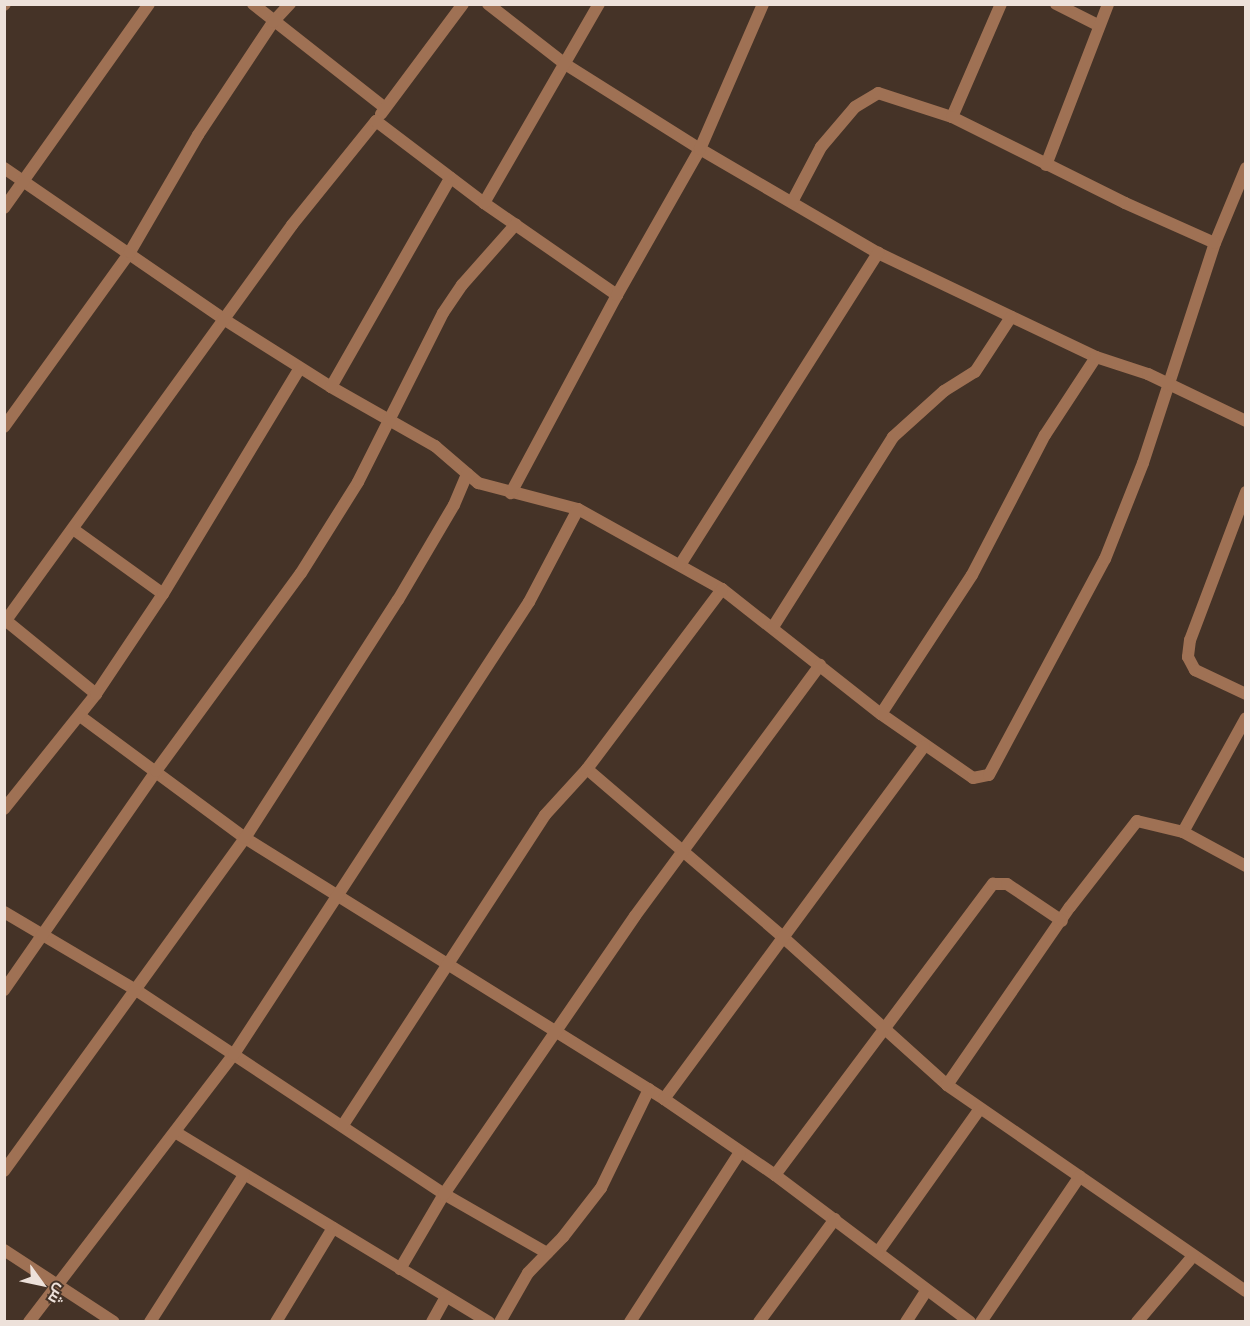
<!DOCTYPE html>
<html>
<head>
<meta charset="utf-8">
<style>
	body { margin:0 }
	#map { position:relative; width:1250px; height:1326px; overflow:hidden; background:#453327; font-family:Figtree,Cairo,sans-serif }
	div>[style] { position:absolute }
	.minor>* { height:12px; margin:-6px; padding:0 6px; transform-origin:6px; border-radius:6px; background:#9f7154 }
	span { translate:-50% -50%; white-space:nowrap; text-align:center; line-height:1.15; -webkit-text-stroke:4.5px #453327; paint-order:stroke }
	.frame { position:absolute; inset:0; border:6px solid #ede1da; pointer-events:none }
	.north { position:absolute; left:12px; top:1254px; width:60px; height:60px; -webkit-text-stroke:4px #453327; paint-order:stroke; rotate:123deg; font-size:16px; font-weight:700; line-height:24px; text-align:center; color:#ede1da }
	.north::after { content:''; display:block; margin:auto; width:21px; height:27px; background:#ede1da; clip-path:polygon(50% 0,100% 100%,50% 72%,0 100%) }
</style>
</head>
<body>
<div id="map">
	<div class="minor">
		<i style="left:253px;top:4px;width:168px;rotate:38.2deg"></i>
		<i style="left:488px;top:4px;width:98px;rotate:37.9deg"></i>
		<i style="left:565px;top:64px;width:160px;rotate:32.2deg"></i>
		<i style="left:700px;top:149px;width:206px;rotate:30.3deg"></i>
		<i style="left:878px;top:253px;width:242px;rotate:25.5deg"></i>
		<i style="left:1056px;top:4px;width:47px;rotate:26.6deg"></i>
		<i style="left:4px;top:5px;width:1px;rotate:-45deg"></i>
		<i style="left:381px;top:114px;width:137px;rotate:-53.3deg"></i>
		<i style="left:952px;top:117px;width:123px;rotate:-66.6deg"></i>
		<i style="left:1046px;top:165px;width:173px;rotate:-68.9deg"></i>
		<i style="left:4px;top:168px;width:268px;rotate:34.5deg"></i>
		<i style="left:225px;top:320px;width:125px;rotate:32.3deg"></i>
		<i style="left:331px;top:387px;width:120px;rotate:29.6deg"></i>
		<i style="left:435px;top:446px;width:57px;rotate:40.7deg"></i>
		<i style="left:478px;top:483px;width:103px;rotate:14.6deg"></i>
		<i style="left:578px;top:509px;width:165px;rotate:29.1deg"></i>
		<i style="left:722px;top:589px;width:202px;rotate:38.2deg"></i>
		<i style="left:881px;top:714px;width:112px;rotate:34.8deg"></i>
		<i style="left:973px;top:778px;width:16px;rotate:-11deg"></i>
		<i style="left:989px;top:775px;width:245px;rotate:-61.8deg"></i>
		<i style="left:1105px;top:559px;width:103px;rotate:-68.4deg"></i>
		<i style="left:1143px;top:463px;width:231px;rotate:-71.9deg"></i>
		<i style="left:1215px;top:243px;width:81px;rotate:-67.5deg"></i>
		<i style="left:792px;top:202px;width:62px;rotate:-62.2deg"></i>
		<i style="left:821px;top:147px;width:52px;rotate:-49.6deg"></i>
		<i style="left:855px;top:107px;width:27px;rotate:-31deg"></i>
		<i style="left:878px;top:93px;width:78px;rotate:18deg"></i>
		<i style="left:952px;top:117px;width:193px;rotate:26.4deg"></i>
		<i style="left:1125px;top:203px;width:98px;rotate:24deg"></i>
		<i style="left:484px;top:203px;width:162px;rotate:34.7deg"></i>
		<i style="left:617px;top:295px;width:225px;rotate:118.2deg"></i>
		<i style="left:4px;top:208px;width:250px;rotate:-54.6deg"></i>
		<i style="left:617px;top:295px;width:168px;rotate:-60.4deg"></i>
		<i style="left:700px;top:149px;width:158px;rotate:-66.5deg"></i>
		<i style="left:331px;top:387px;width:241px;rotate:-60.3deg"></i>
		<i style="left:4px;top:427px;width:216px;rotate:-54.2deg"></i>
		<i style="left:130px;top:252px;width:135px;rotate:-59.8deg"></i>
		<i style="left:198px;top:135px;width:136px;rotate:-56.4deg"></i>
		<i style="left:273px;top:22px;width:25px;rotate:-47deg"></i>
		<i style="left:1246px;top:492px;width:158px;rotate:110.7deg"></i>
		<i style="left:1190px;top:640px;width:17px;rotate:97deg"></i>
		<i style="left:1188px;top:657px;width:15px;rotate:62deg"></i>
		<i style="left:1195px;top:670px;width:56px;rotate:25.2deg"></i>
		<i style="left:73px;top:529px;width:111px;rotate:35.8deg"></i>
		<i style="left:680px;top:565px;width:370px;rotate:-57.6deg"></i>
		<i style="left:4px;top:619px;width:119px;rotate:39.2deg"></i>
		<i style="left:4px;top:623px;width:491px;rotate:-54.1deg"></i>
		<i style="left:292px;top:225px;width:134px;rotate:-51.1deg"></i>
		<i style="left:376px;top:121px;width:136px;rotate:37.2deg"></i>
		<i style="left:484px;top:203px;width:230px;rotate:-60deg"></i>
		<i style="left:773px;top:627px;width:225px;rotate:-57.7deg"></i>
		<i style="left:893px;top:437px;width:69px;rotate:-42deg"></i>
		<i style="left:944px;top:391px;width:36px;rotate:-32deg"></i>
		<i style="left:975px;top:372px;width:66px;rotate:-56.8deg"></i>
		<i style="left:881px;top:714px;width:166px;rotate:-56.8deg"></i>
		<i style="left:972px;top:575px;width:158px;rotate:-62.5deg"></i>
		<i style="left:1045px;top:435px;width:93px;rotate:-56.8deg"></i>
		<i style="left:1096px;top:357px;width:55px;rotate:18.1deg"></i>
		<i style="left:1148px;top:374px;width:109px;rotate:25.6deg"></i>
		<i style="left:80px;top:716px;width:205px;rotate:36.5deg"></i>
		<i style="left:245px;top:838px;width:494px;rotate:31.9deg"></i>
		<i style="left:664px;top:1099px;width:135px;rotate:34.4deg"></i>
		<i style="left:775px;top:1175px;width:244px;rotate:37deg"></i>
		<i style="left:587px;top:769px;width:261px;rotate:40.6deg"></i>
		<i style="left:785px;top:939px;width:218px;rotate:42deg"></i>
		<i style="left:947px;top:1085px;width:363px;rotate:34.6deg"></i>
		<i style="left:4px;top:809px;width:147px;rotate:-51.3deg"></i>
		<i style="left:96px;top:694px;width:120px;rotate:-56.2deg"></i>
		<i style="left:163px;top:594px;width:264px;rotate:-58.8deg"></i>
		<i style="left:1183px;top:832px;width:130px;rotate:-61.1deg"></i>
		<i style="left:4px;top:912px;width:153px;rotate:30.6deg"></i>
		<i style="left:136px;top:990px;width:369px;rotate:33.5deg"></i>
		<i style="left:444px;top:1194px;width:119px;rotate:29.8deg"></i>
		<i style="left:4px;top:990px;width:267px;rotate:-55.2deg"></i>
		<i style="left:156px;top:771px;width:245px;rotate:-53.8deg"></i>
		<i style="left:301px;top:573px;width:107px;rotate:-57.9deg"></i>
		<i style="left:358px;top:482px;width:189px;rotate:-63.3deg"></i>
		<i style="left:443px;top:313px;width:34px;rotate:-56deg"></i>
		<i style="left:462px;top:285px;width:81px;rotate:-48.5deg"></i>
		<i style="left:947px;top:1085px;width:216px;rotate:-55.4deg"></i>
		<i style="left:1070px;top:907px;width:109px;rotate:-52.1deg"></i>
		<i style="left:1137px;top:821px;width:47px;rotate:13.4deg"></i>
		<i style="left:1183px;top:832px;width:72px;rotate:28.4deg"></i>
		<i style="left:664px;top:1099px;width:438px;rotate:-53.6deg"></i>
		<i style="left:343px;top:1125px;width:370px;rotate:-56.9deg"></i>
		<i style="left:545px;top:815px;width:62px;rotate:-47.6deg"></i>
		<i style="left:587px;top:769px;width:225px;rotate:-53.1deg"></i>
		<i style="left:175px;top:1132px;width:367px;rotate:31.2deg"></i>
		<i style="left:4px;top:1171px;width:411px;rotate:-54.1deg"></i>
		<i style="left:245px;top:838px;width:283px;rotate:-57.3deg"></i>
		<i style="left:398px;top:600px;width:110px;rotate:-59.5deg"></i>
		<i style="left:454px;top:505px;width:34px;rotate:-67deg"></i>
		<i style="left:775px;top:1175px;width:364px;rotate:-53.2deg"></i>
		<i style="left:993px;top:884px;width:14px"></i>
		<i style="left:1007px;top:884px;width:66px;rotate:33.9deg"></i>
		<i style="left:4px;top:1250px;width:131px;rotate:33.2deg"></i>
		<i style="left:878px;top:1252px;width:174px;rotate:-54.6deg"></i>
		<i style="left:400px;top:1269px;width:87px;rotate:-59.6deg"></i>
		<i style="left:444px;top:1194px;width:337px;rotate:-55.5deg"></i>
		<i style="left:635px;top:916px;width:312px;rotate:-53.6deg"></i>
		<i style="left:29px;top:1322px;width:337px;rotate:-52.6deg"></i>
		<i style="left:234px;top:1054px;width:540px;rotate:-56.87deg"></i>
		<i style="left:529px;top:602px;width:105px;rotate:-62.2deg"></i>
		<i style="left:150px;top:1322px;width:174px;rotate:-57.4deg"></i>
		<i style="left:276px;top:1322px;width:110px;rotate:-58.8deg"></i>
		<i style="left:432px;top:1322px;width:29px;rotate:-61deg"></i>
		<i style="left:500px;top:1322px;width:56px;rotate:-60.3deg"></i>
		<i style="left:528px;top:1273px;width:50px;rotate:-45.8deg"></i>
		<i style="left:563px;top:1237px;width:62px;rotate:-52.2deg"></i>
		<i style="left:601px;top:1188px;width:110px;rotate:-64.1deg"></i>
		<i style="left:630px;top:1322px;width:202px;rotate:-57.1deg"></i>
		<i style="left:759px;top:1322px;width:128px;rotate:-53.6deg"></i>
		<i style="left:906px;top:1322px;width:38px;rotate:-57deg"></i>
		<i style="left:981px;top:1322px;width:176px;rotate:-55.9deg"></i>
		<i style="left:1137px;top:1322px;width:87px;rotate:-49.7deg"></i>
	</div>
	<div class="frame"></div>
	<div class="north">ش</div>
</div>
</body>
</html>
